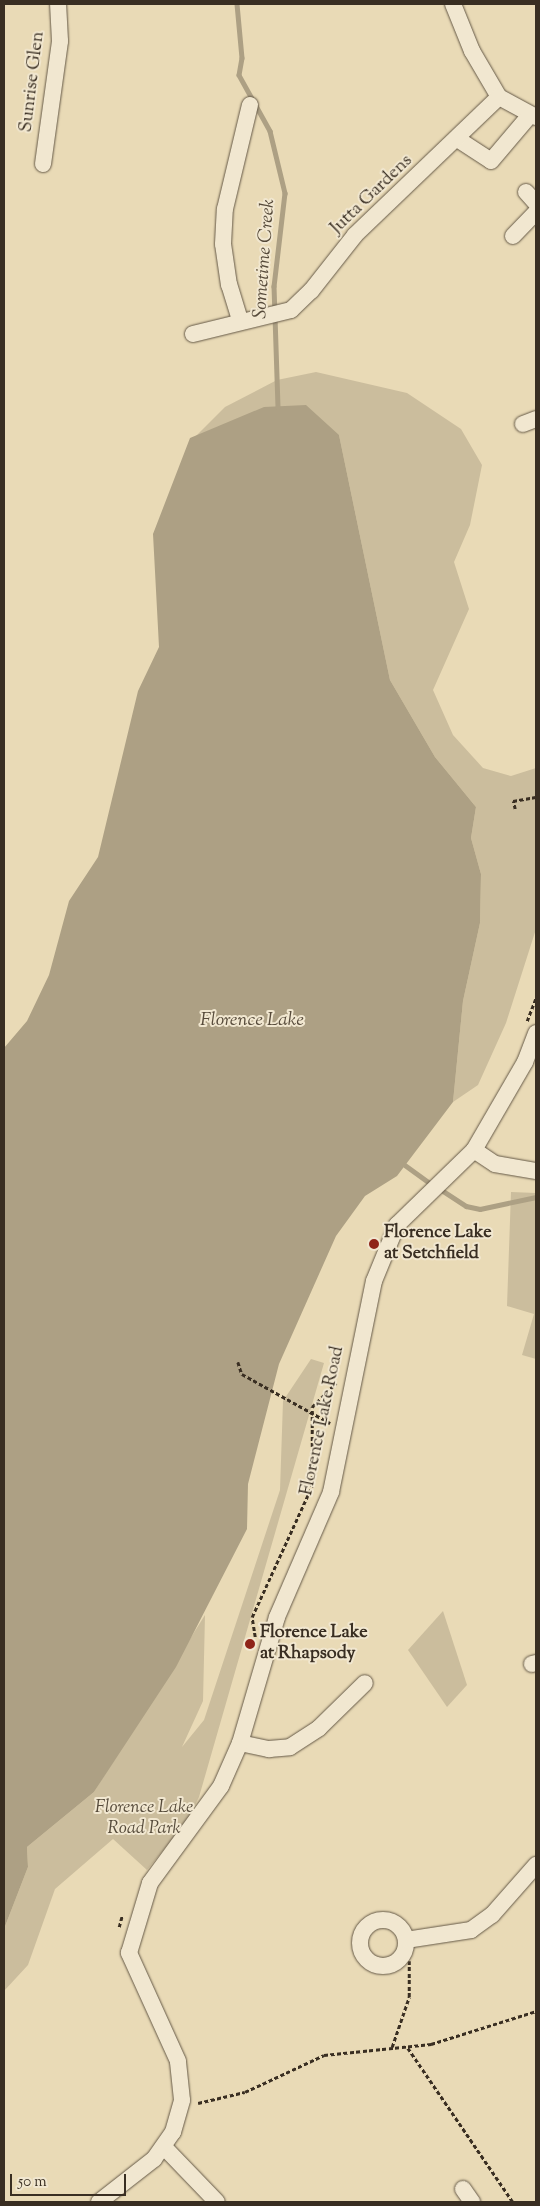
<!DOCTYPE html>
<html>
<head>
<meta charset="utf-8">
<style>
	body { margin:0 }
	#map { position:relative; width:540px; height:2206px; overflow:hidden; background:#e9dab6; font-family:"Sorts Mill Goudy",serif }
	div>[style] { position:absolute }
	.green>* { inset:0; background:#cbbd9d }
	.water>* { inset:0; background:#ada084 }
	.stream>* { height:4.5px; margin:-2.25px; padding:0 2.25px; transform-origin:2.25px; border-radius:2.25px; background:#ada084 }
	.path>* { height:2.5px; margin-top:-1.25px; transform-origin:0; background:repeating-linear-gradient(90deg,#392e22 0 4px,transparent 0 6.5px) }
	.roads { filter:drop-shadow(0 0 1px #655947) drop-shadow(0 0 1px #655947) }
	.minor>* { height:16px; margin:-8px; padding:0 8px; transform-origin:8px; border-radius:8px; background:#f1e7d0 }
	.minor>.ring { margin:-8px; padding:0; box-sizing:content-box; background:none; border:16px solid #f1e7d0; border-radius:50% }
	.dots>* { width:14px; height:14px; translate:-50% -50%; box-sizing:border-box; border:2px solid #f1e7d0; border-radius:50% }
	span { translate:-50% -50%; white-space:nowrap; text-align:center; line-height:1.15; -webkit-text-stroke:4px #f1e7d0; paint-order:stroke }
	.street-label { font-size:18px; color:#392e22 }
	.poi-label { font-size:18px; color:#392e22; font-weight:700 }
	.left { translate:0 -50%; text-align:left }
	.park-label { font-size:18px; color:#564b3b; font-style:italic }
	.water-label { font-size:19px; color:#564a3a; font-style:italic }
	.frame { position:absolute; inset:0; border:5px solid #392e22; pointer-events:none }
	.scale { position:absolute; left:10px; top:2174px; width:116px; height:22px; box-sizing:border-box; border:2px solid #392e22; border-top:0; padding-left:6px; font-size:15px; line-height:18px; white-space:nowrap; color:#392e22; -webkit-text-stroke:4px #f1e7d0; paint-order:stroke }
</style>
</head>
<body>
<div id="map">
	<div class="green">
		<i style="clip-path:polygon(316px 372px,407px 393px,461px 429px,482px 465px,470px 525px,454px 562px,469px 609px,433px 690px,453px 735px,483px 768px,511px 776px,536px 768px,536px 929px,506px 1023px,478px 1085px,453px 1102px,463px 1001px,480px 923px,481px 874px,471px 838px,476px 807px,435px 757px,390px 680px,339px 435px,228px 424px,195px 437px,225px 407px,277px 380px)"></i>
		<i style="clip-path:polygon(511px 1192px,536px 1193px,536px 1359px,522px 1355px,534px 1314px,507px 1306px)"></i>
		<i style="clip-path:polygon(311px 1359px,324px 1363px,199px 1797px,187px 1821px,147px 1870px,113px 1839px,55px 1889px,28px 1965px,4px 1991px,4px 1929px,28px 1867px,27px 1847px,94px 1792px,205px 1615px,203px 1701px,182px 1747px,204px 1720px,280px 1490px,283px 1401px)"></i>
		<i style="clip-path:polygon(443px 1611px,467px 1685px,447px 1707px,408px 1650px)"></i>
	</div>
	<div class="water">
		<i style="clip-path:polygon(306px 405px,339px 435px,390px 680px,435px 757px,476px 807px,471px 838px,481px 874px,480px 923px,463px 1001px,453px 1102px,397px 1176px,365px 1196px,336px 1236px,279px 1364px,248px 1484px,247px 1529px,176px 1667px,94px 1792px,27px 1847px,28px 1867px,4px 1929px,4px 1048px,27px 1021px,49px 975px,69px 901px,98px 857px,138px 691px,159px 647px,153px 534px,190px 438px,264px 407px)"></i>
	</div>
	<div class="stream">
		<i style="left:237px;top:4px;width:54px;rotate:84.7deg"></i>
		<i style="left:242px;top:58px;width:17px;rotate:100deg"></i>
		<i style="left:239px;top:75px;width:64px;rotate:61deg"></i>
		<i style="left:270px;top:131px;width:64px;rotate:76.4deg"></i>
		<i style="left:285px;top:193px;width:94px;rotate:96.7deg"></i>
		<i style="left:274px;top:286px;width:121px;rotate:88.1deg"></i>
		<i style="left:405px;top:1165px;width:34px;rotate:36deg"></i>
		<i style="left:440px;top:1189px;width:31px;rotate:33deg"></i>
		<i style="left:466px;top:1206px;width:14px;rotate:12deg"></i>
		<i style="left:480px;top:1209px;width:57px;rotate:-12.1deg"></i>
	</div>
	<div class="path">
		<i style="left:515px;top:809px;width:8px;rotate:-104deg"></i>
		<i style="left:513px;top:801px;width:23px;rotate:-10deg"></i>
		<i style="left:527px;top:1021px;width:26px;rotate:-69deg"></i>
		<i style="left:238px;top:1362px;width:13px;rotate:72deg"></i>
		<i style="left:242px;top:1374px;width:101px;rotate:29.1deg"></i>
		<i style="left:255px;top:1637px;width:20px;rotate:-99deg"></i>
		<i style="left:252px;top:1617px;width:144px;rotate:-65.4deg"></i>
		<i style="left:312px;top:1486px;width:79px;rotate:-90deg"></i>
		<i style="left:312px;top:1407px;width:34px;rotate:-45deg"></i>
		<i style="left:119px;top:1927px;width:11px;rotate:-75deg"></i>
		<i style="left:392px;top:2047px;width:53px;rotate:-71.2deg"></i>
		<i style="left:409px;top:1997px;width:36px;rotate:-90deg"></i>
		<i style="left:408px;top:2048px;width:186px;rotate:55.7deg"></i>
		<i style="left:198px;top:2103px;width:48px;rotate:-13.2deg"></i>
		<i style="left:245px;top:2092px;width:87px;rotate:-25.1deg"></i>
		<i style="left:324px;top:2055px;width:108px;rotate:-5.9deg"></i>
		<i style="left:431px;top:2044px;width:110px;rotate:-17.4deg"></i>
	</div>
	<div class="roads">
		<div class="minor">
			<i style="left:453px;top:4px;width:51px;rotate:68deg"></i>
			<i style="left:472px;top:51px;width:53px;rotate:59.6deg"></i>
			<i style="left:499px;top:97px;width:42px;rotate:28.4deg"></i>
			<i style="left:459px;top:140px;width:38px;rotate:33deg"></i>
			<i style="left:491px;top:161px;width:60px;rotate:-49.7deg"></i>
			<i style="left:43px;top:164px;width:124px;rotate:-82.1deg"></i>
			<i style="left:60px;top:41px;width:37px;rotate:-93deg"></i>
			<i style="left:526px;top:192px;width:15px;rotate:48deg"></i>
			<i style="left:513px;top:236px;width:33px;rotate:-46deg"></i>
			<i style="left:240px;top:320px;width:37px;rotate:-107deg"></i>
			<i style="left:229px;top:285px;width:41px;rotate:-98.3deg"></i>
			<i style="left:223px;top:244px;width:35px;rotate:-87deg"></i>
			<i style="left:225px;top:209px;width:107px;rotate:-76.5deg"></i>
			<i style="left:193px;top:334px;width:101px;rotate:-13.8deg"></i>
			<i style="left:291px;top:310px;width:28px;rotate:-44deg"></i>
			<i style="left:311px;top:291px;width:71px;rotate:-51.8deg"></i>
			<i style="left:355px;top:235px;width:199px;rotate:-43.8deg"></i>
			<i style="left:523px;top:424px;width:14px;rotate:-21deg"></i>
			<i style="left:474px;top:1150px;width:25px;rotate:34deg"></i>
			<i style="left:495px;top:1164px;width:42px;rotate:9.7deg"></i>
			<i style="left:532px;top:1664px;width:4px;rotate:-14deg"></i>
			<i style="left:240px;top:1743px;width:30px;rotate:12deg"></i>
			<i style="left:269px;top:1749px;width:21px;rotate:-5deg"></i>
			<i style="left:290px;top:1747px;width:35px;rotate:-33deg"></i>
			<i style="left:319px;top:1728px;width:64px;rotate:-44.4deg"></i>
			<i class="ring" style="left:360px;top:1920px;width:30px;height:30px"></i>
			<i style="left:406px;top:1940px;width:66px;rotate:-8.7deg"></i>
			<i style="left:471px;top:1930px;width:26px;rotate:-36deg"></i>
			<i style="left:492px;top:1915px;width:67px;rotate:-48.7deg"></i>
			<i style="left:164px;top:2147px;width:76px;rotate:46.1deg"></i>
			<i style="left:463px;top:2189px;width:16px;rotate:55deg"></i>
			<i style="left:99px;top:2202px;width:70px;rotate:-38deg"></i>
			<i style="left:154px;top:2159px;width:33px;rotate:-55deg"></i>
			<i style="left:173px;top:2132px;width:33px;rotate:-74deg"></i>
			<i style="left:182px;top:2100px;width:39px;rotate:-96deg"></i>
			<i style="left:178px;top:2061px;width:119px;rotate:-114.4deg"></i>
			<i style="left:129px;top:1953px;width:73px;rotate:-73.3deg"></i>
			<i style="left:150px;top:1883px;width:120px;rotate:-53.8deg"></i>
			<i style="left:221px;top:1786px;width:47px;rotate:-66.2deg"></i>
			<i style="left:240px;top:1743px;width:131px;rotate:-73.6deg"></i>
			<i style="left:277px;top:1617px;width:136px;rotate:-66.6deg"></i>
			<i style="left:331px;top:1492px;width:215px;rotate:-78.5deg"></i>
			<i style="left:374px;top:1281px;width:61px;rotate:-67.7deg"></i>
			<i style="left:397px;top:1225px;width:107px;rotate:-44.2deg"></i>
			<i style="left:474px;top:1150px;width:102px;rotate:-59.9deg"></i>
			<i style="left:525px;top:1062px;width:31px;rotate:-69deg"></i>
		</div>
	</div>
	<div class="dots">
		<i style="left:374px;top:1244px;background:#8f2418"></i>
		<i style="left:250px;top:1644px;background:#8f2418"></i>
	</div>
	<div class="street-label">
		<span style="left:33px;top:82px;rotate:-83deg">Sunrise Glen</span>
		<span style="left:372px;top:195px;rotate:-44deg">Jutta Gardens</span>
		<span style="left:323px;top:1421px;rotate:-78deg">Florence Lake Road</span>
	</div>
	<div class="poi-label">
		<span class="left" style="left:384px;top:1244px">Florence Lake<br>at Setchfield</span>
		<span class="left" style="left:260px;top:1644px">Florence Lake<br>at Rhapsody</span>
	</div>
	<div class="park-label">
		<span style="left:144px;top:1819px">Florence Lake<br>Road Park</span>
	</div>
	<div class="water-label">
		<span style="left:265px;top:259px;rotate:-86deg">Sometime Creek</span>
		<span style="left:252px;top:1021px">Florence Lake</span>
	</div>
	<div class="frame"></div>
	<div class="scale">50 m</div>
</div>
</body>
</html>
